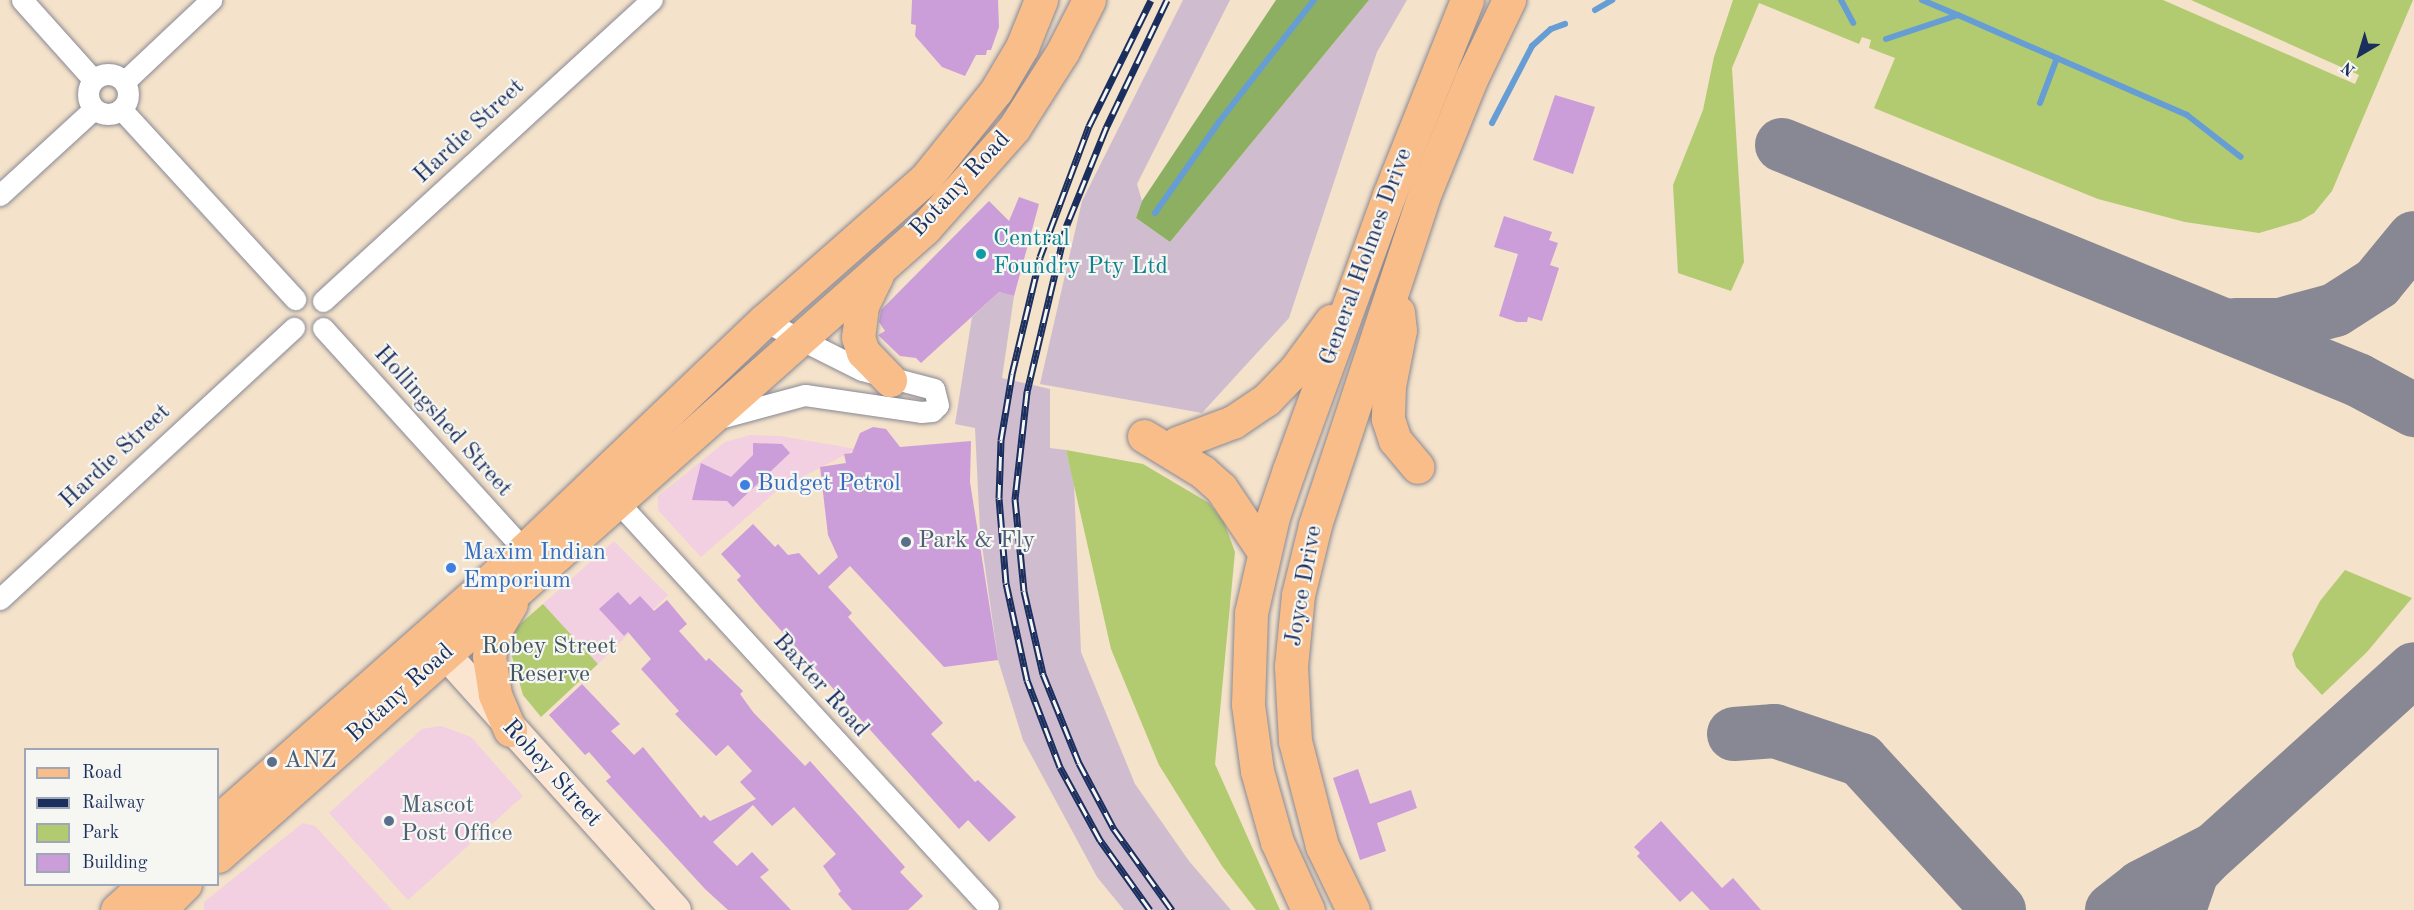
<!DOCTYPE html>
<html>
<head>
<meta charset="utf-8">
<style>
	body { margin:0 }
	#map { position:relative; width:2414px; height:910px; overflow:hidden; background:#f4e2ca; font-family:"Old Standard TT",serif }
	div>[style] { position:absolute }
	.built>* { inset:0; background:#f2cfe1 }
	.industrial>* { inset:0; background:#cfbdcf }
	.green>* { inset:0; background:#b2cb70 }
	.forest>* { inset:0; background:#8daf62 }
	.stream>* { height:6px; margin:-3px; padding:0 3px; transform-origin:3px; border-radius:3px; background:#669dd4 }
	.taxiway>* { height:54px; margin:-27px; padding:0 27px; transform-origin:27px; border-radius:27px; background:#888894 }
	.building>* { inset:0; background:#cb9ed9 }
	.roads { filter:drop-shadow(0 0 2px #888894) drop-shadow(0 0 2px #888894) }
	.street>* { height:21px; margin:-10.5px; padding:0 10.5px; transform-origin:10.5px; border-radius:10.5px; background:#fff }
	.street>.ring { margin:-10.5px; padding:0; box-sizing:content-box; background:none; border:21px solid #fff; border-radius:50% }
	.secondary>* { height:30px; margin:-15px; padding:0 15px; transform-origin:15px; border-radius:15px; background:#fce5d0 }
	.primary>* { height:33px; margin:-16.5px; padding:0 16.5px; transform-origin:16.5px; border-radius:16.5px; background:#f8bd89 }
	.rail>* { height:7px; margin-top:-3.5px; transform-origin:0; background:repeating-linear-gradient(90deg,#f6f6f2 0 14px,#1b2f5e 0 28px); box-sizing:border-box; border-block:2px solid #1b2f5e }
	.dots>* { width:16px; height:16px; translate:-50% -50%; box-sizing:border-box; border:3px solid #f6f6f2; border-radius:50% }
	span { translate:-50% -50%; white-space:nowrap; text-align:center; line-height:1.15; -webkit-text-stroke:4.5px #f6f6f2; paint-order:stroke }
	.street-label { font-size:24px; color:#1b2f5e }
	.culture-label { font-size:24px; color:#0d838f }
	.left { translate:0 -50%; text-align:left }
	.shop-label { font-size:24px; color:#366cbe }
	.service-label { font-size:24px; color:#4e5e75 }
	.park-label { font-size:24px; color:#415662 }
	.legend { position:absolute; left:24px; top:748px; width:195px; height:138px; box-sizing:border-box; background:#f6f6f2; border:2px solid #9ea6b7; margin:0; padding:8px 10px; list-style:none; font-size:18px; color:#1b2f5e }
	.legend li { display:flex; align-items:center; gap:12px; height:30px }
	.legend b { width:30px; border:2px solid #9ea6b7 }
	.north { position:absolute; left:2330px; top:24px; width:60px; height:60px; -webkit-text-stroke:4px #f6f6f2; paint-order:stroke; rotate:218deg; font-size:16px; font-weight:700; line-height:24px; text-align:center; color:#1b2f5e }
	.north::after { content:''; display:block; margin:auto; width:21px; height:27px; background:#1b2f5e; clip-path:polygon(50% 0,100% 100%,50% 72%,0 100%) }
</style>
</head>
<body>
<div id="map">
	<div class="built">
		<i style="clip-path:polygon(750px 435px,780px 436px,856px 449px,779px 489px,701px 557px,658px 510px,658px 496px,725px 442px)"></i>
		<i style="clip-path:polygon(614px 541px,668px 595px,598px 664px,543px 604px)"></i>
		<i style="clip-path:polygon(441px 726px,471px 737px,523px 796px,408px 900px,329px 813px,422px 729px)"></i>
		<i style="clip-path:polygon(303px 823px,315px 826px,392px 910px,204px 910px,204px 902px)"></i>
	</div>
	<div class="industrial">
		<i style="clip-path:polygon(1183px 0,1230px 0,1137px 184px,1142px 201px,1136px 218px,1170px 242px,1369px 0,1407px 0,1377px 52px,1289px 318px,1202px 413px,1040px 384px,1082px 201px)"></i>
		<i style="clip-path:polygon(999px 292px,1014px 296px,1002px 378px,1050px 389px,1050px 448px,1066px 450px,1074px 483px,1081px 652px,1135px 784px,1189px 861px,1231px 910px,1124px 910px,1097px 877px,1023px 740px,998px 660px,980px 531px,975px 428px,955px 424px,972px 317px)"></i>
	</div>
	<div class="green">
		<i style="clip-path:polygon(1733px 0,2163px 0,2355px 84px,2359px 75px,2191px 0,2413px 0,2332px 191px,2314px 213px,2300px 221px,2259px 233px,2185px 222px,2098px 199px,1874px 108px,1895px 58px,1869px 48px,1871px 40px,1862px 37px,1859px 44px,1759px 3px,1732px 68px,1744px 262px,1731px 291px,1678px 273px,1673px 185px,1703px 110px,1714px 57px)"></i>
		<i style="clip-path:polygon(1066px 450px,1143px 464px,1209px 503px,1224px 522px,1235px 552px,1215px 764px,1280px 910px,1256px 910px,1222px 866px,1159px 765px,1111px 649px)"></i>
		<i style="clip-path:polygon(2345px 570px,2412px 598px,2367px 652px,2322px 695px,2296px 667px,2292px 654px,2320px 601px)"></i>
		<i style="clip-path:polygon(543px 604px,598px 664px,541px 717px,523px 695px,509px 646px,513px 630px)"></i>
	</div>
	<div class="forest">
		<i style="clip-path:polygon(1276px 0,1369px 0,1170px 242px,1136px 218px,1142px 201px)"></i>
	</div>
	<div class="stream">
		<i style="left:1841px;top:0;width:26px;rotate:62deg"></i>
		<i style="left:1922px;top:0;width:38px;rotate:23deg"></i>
		<i style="left:1595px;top:10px;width:20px;rotate:-30deg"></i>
		<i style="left:1886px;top:39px;width:76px;rotate:-18.4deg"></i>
		<i style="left:1958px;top:15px;width:250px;rotate:23.6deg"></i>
		<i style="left:2187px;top:115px;width:68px;rotate:37.9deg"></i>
		<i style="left:2040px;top:103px;width:48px;rotate:-69.3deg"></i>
		<i style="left:1492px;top:123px;width:87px;rotate:-62.5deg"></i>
		<i style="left:1532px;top:46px;width:25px;rotate:-42deg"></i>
		<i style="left:1551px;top:29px;width:15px;rotate:-20deg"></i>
		<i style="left:1155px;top:213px;width:111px;rotate:-54.9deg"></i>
		<i style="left:1219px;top:122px;width:155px;rotate:-52.1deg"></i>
	</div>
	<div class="taxiway">
		<i style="left:1782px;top:145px;width:622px;rotate:22.19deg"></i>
		<i style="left:2358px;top:380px;width:64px;rotate:28.2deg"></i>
		<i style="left:2235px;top:325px;width:45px"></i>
		<i style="left:2280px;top:325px;width:57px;rotate:-15.3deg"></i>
		<i style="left:2335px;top:310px;width:50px;rotate:-32.7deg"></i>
		<i style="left:2377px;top:283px;width:58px;rotate:-50.6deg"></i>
		<i style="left:1734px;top:734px;width:41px;rotate:-4.2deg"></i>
		<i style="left:1775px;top:731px;width:91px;rotate:18.6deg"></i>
		<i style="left:1861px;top:760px;width:204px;rotate:47.4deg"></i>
		<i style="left:2112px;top:910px;width:37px;rotate:-38deg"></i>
		<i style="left:2141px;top:887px;width:81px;rotate:-27.2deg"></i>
		<i style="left:2179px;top:910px;width:40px;rotate:-71.1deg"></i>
		<i style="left:2192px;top:872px;width:18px;rotate:-47deg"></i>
		<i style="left:2204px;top:859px;width:283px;rotate:-42.1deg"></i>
	</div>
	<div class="building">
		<i style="clip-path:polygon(912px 0,998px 0,999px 27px,991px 50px,987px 50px,986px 55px,976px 55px,965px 76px,942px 67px,915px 36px,916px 25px,911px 24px)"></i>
		<i style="clip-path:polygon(1555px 95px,1595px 107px,1573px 174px,1533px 160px)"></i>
		<i style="clip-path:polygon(1019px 197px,1039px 204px,1014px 296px,999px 292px,921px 363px,916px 358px,900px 356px,878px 335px,885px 331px,879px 322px,881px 310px,989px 201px,1009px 221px)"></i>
		<i style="clip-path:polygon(1504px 216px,1552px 232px,1549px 240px,1558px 243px,1550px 265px,1559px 268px,1542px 321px,1528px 317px,1527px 322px,1517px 322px,1499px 316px,1518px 254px,1494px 247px)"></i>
		<i style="clip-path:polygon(873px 427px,886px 429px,900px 447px,971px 441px,970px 482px,998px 660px,944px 667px,850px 566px,828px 587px,852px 613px,848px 617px,943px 723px,931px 734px,975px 782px,978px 780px,1016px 817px,989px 842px,968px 820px,959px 829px,760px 607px,737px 580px,741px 576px,721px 554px,753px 524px,775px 547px,778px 544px,788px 555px,799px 553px,819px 575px,838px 557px,828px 535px,820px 467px,846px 463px,844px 454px,852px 453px,860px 433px)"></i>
		<i style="clip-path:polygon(753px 443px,782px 444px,790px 453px,733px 507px,727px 501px,692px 500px,701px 463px,731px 477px,753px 455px)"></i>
		<i style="clip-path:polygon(618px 592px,630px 605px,640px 596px,654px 611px,667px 600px,687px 624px,679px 631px,706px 661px,709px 658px,743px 691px,740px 694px,753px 712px,805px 766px,810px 761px,905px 867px,900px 872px,923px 896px,908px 910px,852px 910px,838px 894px,841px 891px,823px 866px,836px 854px,794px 807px,772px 826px,753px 805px,713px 842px,737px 866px,752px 852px,769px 870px,760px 877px,791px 910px,728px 910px,705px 889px,606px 781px,611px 777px,589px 752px,585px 755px,549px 715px,582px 684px,620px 724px,611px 731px,634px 755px,643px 747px,701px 818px,704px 815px,710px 821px,756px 799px,740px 782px,752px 771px,728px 745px,716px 756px,675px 714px,679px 711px,641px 669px,651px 659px,628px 632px,624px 636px,599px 609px)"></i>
		<i style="clip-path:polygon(1358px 769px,1370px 804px,1411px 790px,1417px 808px,1377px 823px,1386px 851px,1360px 860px,1333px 778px)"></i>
		<i style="clip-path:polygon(1661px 821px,1722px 888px,1733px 878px,1761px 910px,1710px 910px,1692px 891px,1680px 902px,1637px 856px,1640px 853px,1634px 847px)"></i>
	</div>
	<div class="roads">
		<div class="street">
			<i style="left:22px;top:0;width:106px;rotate:48.1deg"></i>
			<i class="ring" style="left:88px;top:74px;width:19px;height:19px"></i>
			<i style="left:124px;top:82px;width:120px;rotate:-43.3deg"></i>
			<i style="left:121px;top:109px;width:258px;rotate:47.5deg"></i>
			<i style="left:0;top:195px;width:127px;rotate:-42.5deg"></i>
			<i style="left:323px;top:301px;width:446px;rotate:-42.5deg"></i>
			<i style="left:323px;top:328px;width:299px;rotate:47.8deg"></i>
			<i style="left:719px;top:418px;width:89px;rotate:-15deg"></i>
			<i style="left:805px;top:395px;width:117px;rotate:8.3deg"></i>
			<i style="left:921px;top:412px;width:11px;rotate:-5deg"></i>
			<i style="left:932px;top:411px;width:8px;rotate:-45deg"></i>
			<i style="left:938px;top:405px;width:16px;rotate:-104deg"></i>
			<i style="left:934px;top:389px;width:74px;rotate:-165.2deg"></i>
			<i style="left:862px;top:370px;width:110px;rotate:-153.4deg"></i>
			<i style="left:615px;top:499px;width:552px;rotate:47.5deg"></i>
			<i style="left:0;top:599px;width:400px;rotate:-42.7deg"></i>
		</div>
		<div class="secondary">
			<i style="left:429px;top:636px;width:369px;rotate:48deg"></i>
		</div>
		<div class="primary">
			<i style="left:877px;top:275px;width:34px;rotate:116deg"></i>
			<i style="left:862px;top:306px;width:31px;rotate:97deg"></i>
			<i style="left:858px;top:337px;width:16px;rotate:72deg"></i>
			<i style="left:863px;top:352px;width:39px;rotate:46deg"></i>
			<i style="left:1398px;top:312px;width:18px;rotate:84deg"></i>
			<i style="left:1400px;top:330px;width:57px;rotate:101.1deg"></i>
			<i style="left:1389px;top:386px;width:33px;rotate:92deg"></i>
			<i style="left:1388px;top:419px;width:22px;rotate:72deg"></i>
			<i style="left:1395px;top:440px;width:35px;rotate:50deg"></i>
			<i style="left:1144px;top:436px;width:69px;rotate:31.4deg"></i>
			<i style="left:1203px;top:472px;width:24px;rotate:42deg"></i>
			<i style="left:1221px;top:488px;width:77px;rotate:56.1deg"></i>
			<i style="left:1177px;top:443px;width:60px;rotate:-20.6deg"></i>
			<i style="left:1233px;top:422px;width:40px;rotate:-34deg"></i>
			<i style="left:1266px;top:400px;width:42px;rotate:-46deg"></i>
			<i style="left:1295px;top:370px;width:61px;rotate:-53.7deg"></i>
			<i style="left:510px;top:730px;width:39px;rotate:-113deg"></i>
			<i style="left:495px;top:694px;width:38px;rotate:-99deg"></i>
			<i style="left:489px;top:656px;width:30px;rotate:-75deg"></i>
			<i style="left:497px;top:627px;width:27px;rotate:-59deg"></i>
			<i style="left:218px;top:821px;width:409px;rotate:-41.5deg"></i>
			<i style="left:524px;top:550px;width:332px;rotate:-43.7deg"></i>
			<i style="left:764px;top:321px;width:216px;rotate:-41.4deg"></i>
			<i style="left:926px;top:178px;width:112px;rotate:-51.2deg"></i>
			<i style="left:996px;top:91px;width:51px;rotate:-59.4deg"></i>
			<i style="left:1022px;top:47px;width:51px;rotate:-68deg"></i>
			<i style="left:218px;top:856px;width:946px;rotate:-41.61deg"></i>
			<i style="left:925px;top:228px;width:134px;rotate:-48.3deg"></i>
			<i style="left:1014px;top:128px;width:91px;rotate:-57.5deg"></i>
			<i style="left:1063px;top:51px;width:57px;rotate:-63deg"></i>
			<i style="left:117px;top:910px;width:39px;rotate:-42deg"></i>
			<i style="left:159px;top:910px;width:37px;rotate:-45deg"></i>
			<i style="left:1308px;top:910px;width:75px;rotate:-114.5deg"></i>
			<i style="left:1277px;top:842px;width:74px;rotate:-105.7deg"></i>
			<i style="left:1257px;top:771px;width:68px;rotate:-97.7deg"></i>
			<i style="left:1248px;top:704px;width:91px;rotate:-88.1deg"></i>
			<i style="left:1251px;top:613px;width:98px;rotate:-77.1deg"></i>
			<i style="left:1273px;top:517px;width:50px;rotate:-71.2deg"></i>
			<i style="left:1289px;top:470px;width:293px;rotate:-70deg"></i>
			<i style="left:1389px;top:195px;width:210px;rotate:-68.2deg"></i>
			<i style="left:1353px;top:910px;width:71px;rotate:-115.8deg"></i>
			<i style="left:1322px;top:846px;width:108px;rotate:-104.4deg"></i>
			<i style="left:1295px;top:741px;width:75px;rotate:-93.1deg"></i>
			<i style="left:1291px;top:666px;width:71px;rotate:-84.4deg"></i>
			<i style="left:1298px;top:595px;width:72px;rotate:-76.3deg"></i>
			<i style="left:1315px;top:525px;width:353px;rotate:-71.7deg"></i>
			<i style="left:1426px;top:190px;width:120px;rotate:-67.9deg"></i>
			<i style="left:1471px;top:79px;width:88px;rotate:-64.3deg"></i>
		</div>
	</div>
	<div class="rail">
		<i style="left:1167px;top:0;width:142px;rotate:115.5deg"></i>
		<i style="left:1106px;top:128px;width:107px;rotate:112deg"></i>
		<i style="left:1066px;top:227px;width:170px;rotate:103.3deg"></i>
		<i style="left:1027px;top:392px;width:108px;rotate:96.4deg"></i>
		<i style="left:1015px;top:499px;width:92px;rotate:84.4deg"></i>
		<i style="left:1024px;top:591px;width:85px;rotate:77.1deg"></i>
		<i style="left:1043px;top:674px;width:96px;rotate:68deg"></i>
		<i style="left:1079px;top:763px;width:75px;rotate:62.1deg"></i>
		<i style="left:1114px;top:829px;width:100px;rotate:54.4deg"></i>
		<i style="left:1150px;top:910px;width:86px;rotate:-125.5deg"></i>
		<i style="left:1100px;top:840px;width:83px;rotate:-118.7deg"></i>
		<i style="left:1060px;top:767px;width:93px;rotate:-110.8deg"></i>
		<i style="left:1027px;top:680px;width:99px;rotate:-102.2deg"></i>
		<i style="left:1006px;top:583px;width:85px;rotate:-94.7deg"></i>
		<i style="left:999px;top:498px;width:58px;rotate:-88deg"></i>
		<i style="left:1001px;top:440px;width:67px;rotate:-80.5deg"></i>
		<i style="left:1012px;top:374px;width:120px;rotate:-76.5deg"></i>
		<i style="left:1040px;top:257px;width:140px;rotate:-69.5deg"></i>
		<i style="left:1089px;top:126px;width:140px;rotate:-63.8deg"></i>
	</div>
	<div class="dots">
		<i style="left:981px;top:254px;background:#0f9aa8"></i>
		<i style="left:745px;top:485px;background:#3f7fe0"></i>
		<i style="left:906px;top:542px;background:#5c6f8a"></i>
		<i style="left:451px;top:568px;background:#3f7fe0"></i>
		<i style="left:272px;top:762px;background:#5c6f8a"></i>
		<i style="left:389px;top:821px;background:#5c6f8a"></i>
	</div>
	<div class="street-label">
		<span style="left:470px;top:132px;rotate:-43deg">Hardie Street</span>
		<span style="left:961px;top:185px;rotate:-47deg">Botany Road</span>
		<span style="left:1367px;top:257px;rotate:-70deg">General Holmes Drive</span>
		<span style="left:442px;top:422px;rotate:48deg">Hollingshed Street</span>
		<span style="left:116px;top:457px;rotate:-43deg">Hardie Street</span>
		<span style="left:1305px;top:586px;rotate:-80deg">Joyce Drive</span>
		<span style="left:820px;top:686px;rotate:48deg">Baxter Road</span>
		<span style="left:401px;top:694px;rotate:-42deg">Botany Road</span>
		<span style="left:551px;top:774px;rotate:48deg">Robey Street</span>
	</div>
	<div class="culture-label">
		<span class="left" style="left:993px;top:254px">Central<br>Foundry Pty Ltd</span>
	</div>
	<div class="shop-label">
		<span class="left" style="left:757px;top:485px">Budget Petrol</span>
		<span class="left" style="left:463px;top:568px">Maxim Indian<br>Emporium</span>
	</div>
	<div class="service-label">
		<span class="left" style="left:918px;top:542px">Park &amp; Fly</span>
		<span class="left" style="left:284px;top:762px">ANZ</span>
		<span class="left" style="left:401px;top:821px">Mascot<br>Post Office</span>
	</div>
	<div class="park-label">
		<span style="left:549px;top:662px">Robey Street<br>Reserve</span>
	</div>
	<ul class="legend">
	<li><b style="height:8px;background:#f8bd89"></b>Road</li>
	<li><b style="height:8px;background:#1b2f5e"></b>Railway</li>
	<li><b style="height:16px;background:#b2cb70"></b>Park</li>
	<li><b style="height:16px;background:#cb9ed9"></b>Building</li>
	</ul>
	<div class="north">N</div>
</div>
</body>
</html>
